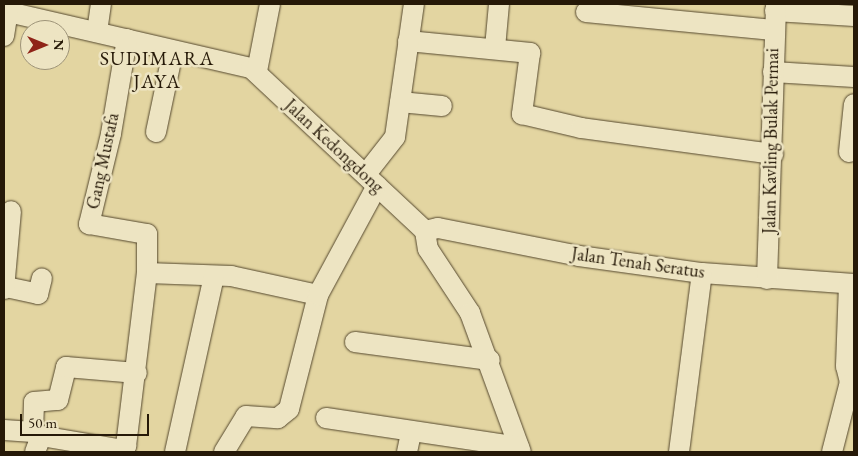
<!DOCTYPE html>
<html>
<head>
<meta charset="utf-8">
<style>
	body { margin:0 }
	#map { position:relative; width:858px; height:456px; overflow:hidden; background:#e3d5a1; font-family:"EB Garamond",serif }
	div>[style] { position:absolute }
	.roads { filter:drop-shadow(0 0 1px #55482e) drop-shadow(0 0 1px #55482e) }
	.minor>* { height:20px; margin:-10px; padding:0 10px; transform-origin:10px; border-radius:10px; background:#ede4c2 }
	span { translate:-50% -50%; white-space:nowrap; text-align:center; line-height:1.15; -webkit-text-stroke:5px #ede4c2; paint-order:stroke }
	.street-label { font-size:18px; color:#261908 }
	.quarter-label { font-size:20px; color:#261908; letter-spacing:1px }
	.frame { position:absolute; inset:0; border:5px solid #261908; pointer-events:none }
	.north { position:absolute; left:20px; top:20px; width:50px; height:50px; box-sizing:border-box; background:#ede4c2; border:1px solid #9d9378; border-radius:50%; rotate:90deg; font-size:14px; font-weight:700; line-height:20px; text-align:center; color:#261908 }
	.north::after { content:''; display:block; margin:auto; width:18px; height:22px; background:#8f2418; clip-path:polygon(50% 0,100% 100%,50% 72%,0 100%) }
	.scale { position:absolute; left:20px; top:414px; width:129px; height:22px; box-sizing:border-box; border:2px solid #261908; border-top:0; padding-left:6px; font-size:15px; line-height:18px; white-space:nowrap; color:#261908; -webkit-text-stroke:4px #ede4c2; paint-order:stroke }
</style>
</head>
<body>
<div id="map">
	<div class="roads">
		<div class="minor">
			<i style="left:4px;top:11px;width:253px;rotate:13deg"></i>
			<i style="left:251px;top:68px;width:238px;rotate:43.1deg"></i>
			<i style="left:775px;top:11px;width:79px;rotate:3.6deg"></i>
			<i style="left:586px;top:12px;width:188px;rotate:5.5deg"></i>
			<i style="left:97px;top:32px;width:28px;rotate:-82deg"></i>
			<i style="left:4px;top:36px;width:24px;rotate:-81deg"></i>
			<i style="left:127px;top:39px;width:96px;rotate:99.6deg"></i>
			<i style="left:111px;top:134px;width:93px;rotate:103.7deg"></i>
			<i style="left:89px;top:224px;width:59px;rotate:9.8deg"></i>
			<i style="left:147px;top:234px;width:39px;rotate:90deg"></i>
			<i style="left:408px;top:41px;width:123px;rotate:5.6deg"></i>
			<i style="left:530px;top:53px;width:62px;rotate:97.5deg"></i>
			<i style="left:522px;top:114px;width:61px;rotate:13.3deg"></i>
			<i style="left:581px;top:128px;width:194px;rotate:7.7deg"></i>
			<i style="left:495px;top:48px;width:44px;rotate:-84.8deg"></i>
			<i style="left:257px;top:71px;width:68px;rotate:-79deg"></i>
			<i style="left:773px;top:72px;width:81px;rotate:3.5deg"></i>
			<i style="left:400px;top:102px;width:42px;rotate:5.4deg"></i>
			<i style="left:156px;top:132px;width:83px;rotate:-78.1deg"></i>
			<i style="left:849px;top:152px;width:48px;rotate:-84.1deg"></i>
			<i style="left:366px;top:174px;width:47px;rotate:-51.9deg"></i>
			<i style="left:395px;top:137px;width:134px;rotate:-81.9deg"></i>
			<i style="left:425px;top:231px;width:13px;rotate:-13deg"></i>
			<i style="left:438px;top:228px;width:144px;rotate:11.2deg"></i>
			<i style="left:579px;top:256px;width:124px;rotate:7.9deg"></i>
			<i style="left:702px;top:273px;width:152px;rotate:4.1deg"></i>
			<i style="left:425px;top:231px;width:18px;rotate:81deg"></i>
			<i style="left:428px;top:249px;width:77px;rotate:56.7deg"></i>
			<i style="left:470px;top:313px;width:148px;rotate:69.9deg"></i>
			<i style="left:767px;top:279px;width:275px;rotate:-88.1deg"></i>
			<i style="left:6px;top:287px;width:33px;rotate:12deg"></i>
			<i style="left:38px;top:294px;width:16px;rotate:-76deg"></i>
			<i style="left:4px;top:289px;width:78px;rotate:-84.9deg"></i>
			<i style="left:355px;top:342px;width:136px;rotate:7.6deg"></i>
			<i style="left:326px;top:418px;width:195px;rotate:8.5deg"></i>
			<i style="left:4px;top:430px;width:29px;rotate:4deg"></i>
			<i style="left:33px;top:432px;width:7px;rotate:45deg"></i>
			<i style="left:33px;top:432px;width:30px;rotate:-88deg"></i>
			<i style="left:34px;top:402px;width:24px;rotate:-5deg"></i>
			<i style="left:58px;top:400px;width:34px;rotate:-76deg"></i>
			<i style="left:66px;top:367px;width:71px;rotate:4.8deg"></i>
			<i style="left:35px;top:452px;width:17px;rotate:-69deg"></i>
			<i style="left:41px;top:436px;width:78px;rotate:9.6deg"></i>
			<i style="left:118px;top:449px;width:9px;rotate:-21deg"></i>
			<i style="left:126px;top:446px;width:174px;rotate:-83.1deg"></i>
			<i style="left:147px;top:273px;width:84px;rotate:2deg"></i>
			<i style="left:231px;top:276px;width:89px;rotate:12.3deg"></i>
			<i style="left:175px;top:452px;width:180px;rotate:-77.5deg"></i>
			<i style="left:224px;top:452px;width:42px;rotate:-58.6deg"></i>
			<i style="left:246px;top:416px;width:32px;rotate:4deg"></i>
			<i style="left:278px;top:418px;width:14px;rotate:-39deg"></i>
			<i style="left:289px;top:409px;width:118px;rotate:-75.7deg"></i>
			<i style="left:318px;top:295px;width:124px;rotate:-61.6deg"></i>
			<i style="left:407px;top:452px;width:19px;rotate:-78deg"></i>
			<i style="left:679px;top:452px;width:180px;rotate:-82.7deg"></i>
			<i style="left:832px;top:452px;width:72px;rotate:-75.6deg"></i>
			<i style="left:850px;top:382px;width:16px;rotate:-104deg"></i>
			<i style="left:846px;top:366px;width:82px;rotate:-87.9deg"></i>
		</div>
	</div>
	<div class="street-label">
		<span style="left:771px;top:141px;rotate:-89deg">Jalan Kavling Bulak Permai</span>
		<span style="left:334px;top:146px;rotate:43deg">Jalan Kedongdong</span>
		<span style="left:103px;top:161px;rotate:-78deg">Gang Mustafa</span>
		<span style="left:638px;top:263px;rotate:8deg">Jalan Tenah Seratus</span>
	</div>
	<div class="quarter-label">
		<span style="left:157px;top:70px">SUDIMARA<br>JAYA</span>
	</div>
	<div class="frame"></div>
	<div class="north">N</div>
	<div class="scale">50 m</div>
</div>
</body>
</html>
